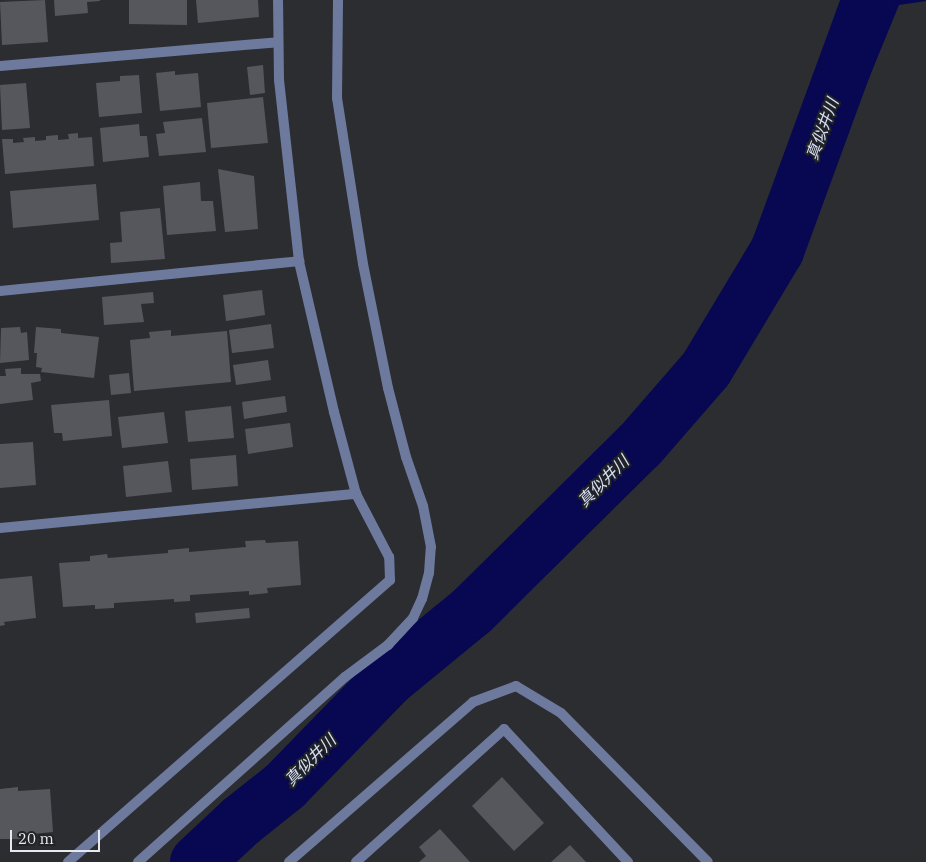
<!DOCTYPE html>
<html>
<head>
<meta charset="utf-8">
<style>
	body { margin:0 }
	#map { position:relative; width:926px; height:862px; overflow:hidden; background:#2b2d31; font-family:"IBM Plex Serif","Noto Sans JP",serif }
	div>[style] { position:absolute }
	.water>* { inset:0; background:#070752 }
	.river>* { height:54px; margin:-27px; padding:0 27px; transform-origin:27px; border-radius:27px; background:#070752 }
	.building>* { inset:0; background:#56575c }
	.minor>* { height:10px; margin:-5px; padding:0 5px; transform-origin:5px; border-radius:5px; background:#6d7a9e }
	span { translate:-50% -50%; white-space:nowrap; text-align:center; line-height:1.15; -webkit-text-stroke:4px #212327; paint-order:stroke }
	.water-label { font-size:16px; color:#d7e0f6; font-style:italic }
	.scale { position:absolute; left:10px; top:830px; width:90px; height:22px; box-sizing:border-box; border:2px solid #e8e9ec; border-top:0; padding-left:6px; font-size:15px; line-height:18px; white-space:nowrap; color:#e8e9ec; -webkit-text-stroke:4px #212327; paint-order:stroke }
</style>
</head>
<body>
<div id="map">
	<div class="water">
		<i style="clip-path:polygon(858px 0,926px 0,926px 1px,899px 5px,837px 156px,818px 190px,780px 236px,806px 181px,859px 33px)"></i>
	</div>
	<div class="river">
		<i style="left:197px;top:862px;width:60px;rotate:-43deg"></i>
		<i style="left:241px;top:821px;width:56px;rotate:-38.5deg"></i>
		<i style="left:285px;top:786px;width:149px;rotate:-45.8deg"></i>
		<i style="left:389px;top:679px;width:107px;rotate:-39.3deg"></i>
		<i style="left:472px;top:611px;width:236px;rotate:-44.7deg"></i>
		<i style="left:640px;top:445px;width:101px;rotate:-49deg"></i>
		<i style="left:706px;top:369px;width:138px;rotate:-59deg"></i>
		<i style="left:777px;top:251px;width:267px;rotate:-69.9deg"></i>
	</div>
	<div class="building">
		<i style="clip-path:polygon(45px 0,48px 42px,2px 45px,0 2px)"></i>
		<i style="clip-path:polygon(54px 0,100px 0,100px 1px,87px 2px,88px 13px,55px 16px)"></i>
		<i style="clip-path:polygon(129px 0,187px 0,187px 25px,129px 24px)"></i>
		<i style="clip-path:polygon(196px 0,258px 0,259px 17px,198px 23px)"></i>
		<i style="clip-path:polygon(263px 65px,265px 93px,250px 95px,247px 67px)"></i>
		<i style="clip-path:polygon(175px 71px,175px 75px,198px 73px,201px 107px,160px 111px,156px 73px)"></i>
		<i style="clip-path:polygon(139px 75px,142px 113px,99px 117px,96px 83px,120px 81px,120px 76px)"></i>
		<i style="clip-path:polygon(26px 83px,30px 128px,2px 130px,0 85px)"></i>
		<i style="clip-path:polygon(263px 97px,268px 143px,211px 148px,207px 103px)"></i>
		<i style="clip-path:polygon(202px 118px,206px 152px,159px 156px,156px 134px,165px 133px,163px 122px)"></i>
		<i style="clip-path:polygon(139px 124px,140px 136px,147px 136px,149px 157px,103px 162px,100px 128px)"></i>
		<i style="clip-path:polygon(78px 133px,78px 138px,92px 137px,94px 166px,5px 174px,2px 139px,13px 139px,13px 143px,24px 142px,23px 138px,35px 137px,35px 141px,46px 140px,46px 136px,58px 135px,58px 140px,69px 139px,68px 134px)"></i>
		<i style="clip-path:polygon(218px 169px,254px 176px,258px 229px,225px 232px)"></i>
		<i style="clip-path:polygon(200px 182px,201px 201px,213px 201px,216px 231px,167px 235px,163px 186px)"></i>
		<i style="clip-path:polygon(96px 184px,99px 220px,13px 228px,10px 191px)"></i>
		<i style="clip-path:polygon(160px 208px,165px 259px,111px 263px,110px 243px,122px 242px,120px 212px)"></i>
		<i style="clip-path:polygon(262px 290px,265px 315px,226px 321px,223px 295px)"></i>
		<i style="clip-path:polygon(153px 292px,154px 303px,141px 304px,144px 322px,104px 325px,102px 297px)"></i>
		<i style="clip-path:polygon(271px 324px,274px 348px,232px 353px,229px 330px)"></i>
		<i style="clip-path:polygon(20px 327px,21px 333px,27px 332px,29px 360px,0 363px,1px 328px)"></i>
		<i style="clip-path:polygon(36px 327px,61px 329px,61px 333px,99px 337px,94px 378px,41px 372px,42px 368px,36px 367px,37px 353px,34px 353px)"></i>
		<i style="clip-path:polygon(171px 330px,171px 336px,227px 331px,231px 382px,134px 391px,130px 340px,150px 338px,149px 332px)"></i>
		<i style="clip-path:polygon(268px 360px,271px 380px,236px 385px,233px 365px)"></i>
		<i style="clip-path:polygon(21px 368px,21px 374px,40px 374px,41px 381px,31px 383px,33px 400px,0 404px,0 376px,6px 376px,5px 369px)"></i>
		<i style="clip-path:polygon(129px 373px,131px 393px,111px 395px,109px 375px)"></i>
		<i style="clip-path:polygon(285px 396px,287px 412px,244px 419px,242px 402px)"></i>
		<i style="clip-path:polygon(109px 400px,112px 436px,63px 441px,62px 433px,54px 433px,51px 405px)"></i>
		<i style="clip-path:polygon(231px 406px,234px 438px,188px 442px,185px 411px)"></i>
		<i style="clip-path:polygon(164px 412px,168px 443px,122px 448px,118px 417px)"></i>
		<i style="clip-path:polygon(290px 423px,293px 447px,248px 454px,245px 429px)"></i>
		<i style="clip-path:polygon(33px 442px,36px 485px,0 488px,0 444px)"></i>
		<i style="clip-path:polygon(236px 455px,238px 486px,192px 490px,190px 459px)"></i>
		<i style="clip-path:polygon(168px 461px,172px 492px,126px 497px,123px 466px)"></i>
		<i style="clip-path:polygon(265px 540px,266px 543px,298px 541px,301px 585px,267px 588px,268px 593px,249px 595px,249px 591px,190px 595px,190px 601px,174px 602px,174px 599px,114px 603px,114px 608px,95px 609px,95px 605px,63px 607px,59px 563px,90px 561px,90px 556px,107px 554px,108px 558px,168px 553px,168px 550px,189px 548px,189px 552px,246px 547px,245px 541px)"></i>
		<i style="clip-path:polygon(32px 576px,36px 618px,4px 622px,5px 625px,0 626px,0 579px)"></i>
		<i style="clip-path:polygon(249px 608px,250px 618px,196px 623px,195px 613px)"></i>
		<i style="clip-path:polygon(502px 777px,544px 823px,514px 851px,472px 806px)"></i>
		<i style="clip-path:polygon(18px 787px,18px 791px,50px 789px,53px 832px,22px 835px,22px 839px,0 839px,0 789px)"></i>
		<i style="clip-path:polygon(440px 829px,470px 862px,419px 862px,426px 856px,419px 847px)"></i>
		<i style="clip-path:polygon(570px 845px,586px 862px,551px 862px)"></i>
	</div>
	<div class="minor">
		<i style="left:0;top:66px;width:279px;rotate:-4.9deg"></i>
		<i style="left:0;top:291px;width:301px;rotate:-5.7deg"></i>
		<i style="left:0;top:528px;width:358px;rotate:-5.5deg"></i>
		<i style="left:68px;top:862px;width:428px;rotate:-41.2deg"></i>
		<i style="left:390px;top:580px;width:23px;rotate:-92deg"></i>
		<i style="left:389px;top:557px;width:71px;rotate:-117.6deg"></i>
		<i style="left:356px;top:494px;width:85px;rotate:-105deg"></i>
		<i style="left:334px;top:412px;width:155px;rotate:-103.1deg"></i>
		<i style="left:299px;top:261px;width:182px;rotate:-96.3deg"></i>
		<i style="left:279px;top:80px;width:80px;rotate:-90.7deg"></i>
		<i style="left:138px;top:862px;width:278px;rotate:-41.8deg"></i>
		<i style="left:345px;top:677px;width:54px;rotate:-36.7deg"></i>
		<i style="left:388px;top:645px;width:37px;rotate:-47deg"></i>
		<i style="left:413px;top:618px;width:21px;rotate:-65deg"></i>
		<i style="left:422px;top:599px;width:27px;rotate:-75deg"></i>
		<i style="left:429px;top:573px;width:26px;rotate:-86deg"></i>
		<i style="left:431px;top:547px;width:42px;rotate:-101deg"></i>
		<i style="left:423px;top:506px;width:52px;rotate:-109.1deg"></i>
		<i style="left:406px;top:457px;width:71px;rotate:-104.6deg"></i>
		<i style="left:388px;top:388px;width:126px;rotate:-101.4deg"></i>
		<i style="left:363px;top:264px;width:168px;rotate:-98.9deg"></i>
		<i style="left:337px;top:98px;width:98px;rotate:-89.4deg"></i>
		<i style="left:289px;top:862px;width:244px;rotate:-41deg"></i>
		<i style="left:473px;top:702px;width:46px;rotate:-20.4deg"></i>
		<i style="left:516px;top:686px;width:52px;rotate:31deg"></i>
		<i style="left:561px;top:713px;width:209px;rotate:45.4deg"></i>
		<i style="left:356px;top:862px;width:199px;rotate:-41.9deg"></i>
		<i style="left:504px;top:729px;width:182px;rotate:47deg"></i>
	</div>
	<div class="water-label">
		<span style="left:822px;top:129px;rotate:-70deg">真似井川</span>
		<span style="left:603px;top:481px;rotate:-45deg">真似井川</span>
		<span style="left:310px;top:760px;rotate:-45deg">真似井川</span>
	</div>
	<div class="scale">20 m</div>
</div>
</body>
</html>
